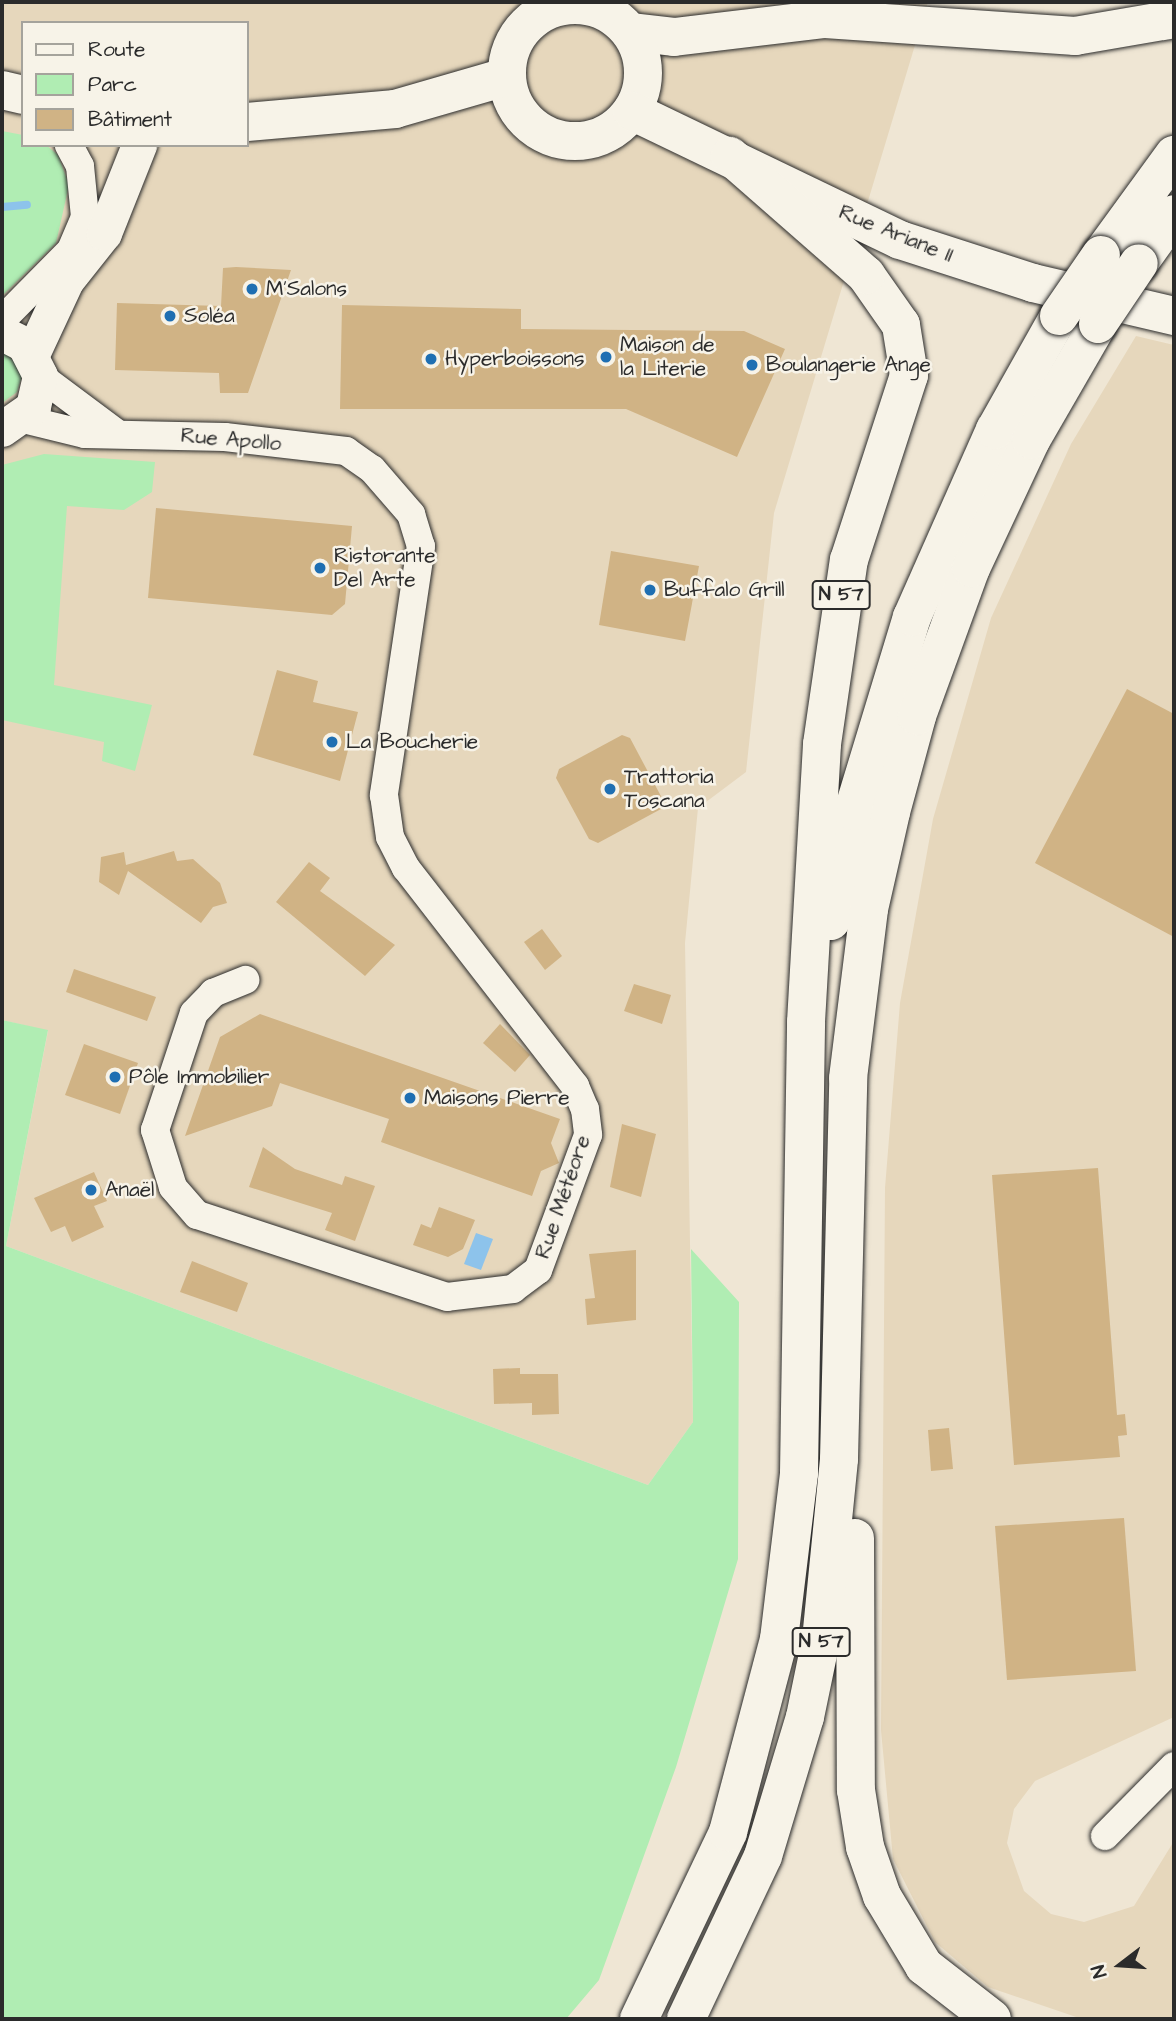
<!DOCTYPE html>
<html>
<head>
<meta charset="utf-8">
<style>
	body { margin:0 }
	#map { position:relative; width:1176px; height:2021px; overflow:hidden; background:#efe6d4; font-family:"Architects Daughter",sans-serif }
	div>[style] { position:absolute }
	.built>* { inset:0; background:#e6d7bc }
	.green>* { inset:0; background:#b0edb3 }
	.water>* { inset:0; background:#8dc3eb }
	.stream>* { height:8px; margin:-4px; padding:0 4px; transform-origin:4px; border-radius:4px; background:#8dc3eb }
	.building>* { inset:0; background:#d0b385 }
	.roads { filter:drop-shadow(0 0 2px #2b2b2b) drop-shadow(0 0 2px #2b2b2b) }
	.minor>* { height:28px; margin:-14px; padding:0 14px; transform-origin:14px; border-radius:14px; background:#f7f3e8 }
	.tertiary>* { height:35px; margin:-17.5px; padding:0 17.5px; transform-origin:17.5px; border-radius:17.5px; background:#f7f3e8 }
	.secondary>* { height:38px; margin:-19px; padding:0 19px; transform-origin:19px; border-radius:19px; background:#f7f3e8 }
	.secondary>.ring { margin:-19px; padding:0; box-sizing:content-box; background:none; border:38px solid #f7f3e8; border-radius:50% }
	.trunk>* { height:38px; margin:-19px; padding:0 19px; transform-origin:19px; border-radius:19px; background:#f7f3e8 }
	.bridges { filter:drop-shadow(0 0 2px #2b2b2b) drop-shadow(0 0 2px #2b2b2b) }
	.trunk-bridge>* { height:38px; margin:-19px; padding:0 19px; transform-origin:19px; border-radius:19px; background:#f7f3e8 }
	.dots>* { width:19px; height:19px; translate:-50% -50%; box-sizing:border-box; border:4px solid #f7f3e8; border-radius:50% }
	span { translate:-50% -50%; white-space:nowrap; text-align:center; line-height:1.15; -webkit-text-stroke:5px #f7f3e8; paint-order:stroke }
	.shield-label span { padding:2px 5px; background:#f7f3e8; border:2px solid; border-radius:5px; -webkit-text-stroke-width:0 }
	.shield-label { font-size:19px; color:#2b2b2b; font-weight:700 }
	.street-label { font-size:21px; color:#2b2b2b }
	.poi-label { font-size:21px; color:#2b2b2b }
	.left { translate:0 -50%; text-align:left }
	.frame { position:absolute; inset:0; border:4px solid #2b2b2b; pointer-events:none }
	.legend { position:absolute; left:21px; top:21px; width:228px; height:126px; box-sizing:border-box; background:#f7f3e8; border:2px solid #a5a39c; margin:0; padding:9px 12px; list-style:none; font-size:21px; color:#2b2b2b }
	.legend li { display:flex; align-items:center; gap:14px; height:35px }
	.legend b { width:35px; border:2px solid #a5a39c }
	.north { position:absolute; left:1085px; top:1930px; width:70px; height:70px; -webkit-text-stroke:5px #f7f3e8; paint-order:stroke; rotate:253deg; font-size:19px; font-weight:700; line-height:28px; text-align:center; color:#2b2b2b }
	.north::after { content:''; display:block; margin:auto; width:24px; height:32px; background:#2b2b2b; clip-path:polygon(50% 0,100% 100%,50% 72%,0 100%) }
</style>
</head>
<body>
<div id="map">
	<div class="built">
		<i style="clip-path:polygon(evenodd,2px 2px,928px 2px,774px 513px,746px 772px,698px 808px,685px 943px,693px 1422px,648px 1485px,6px 1246px,48px 1031px,2px 1020px,2px 2px,23px 23px,247px 23px,247px 145px,23px 145px,23px 23px)"></i>
		<i style="clip-path:polygon(1136px 336px,1174px 345px,1174px 1717px,1035px 1781px,1014px 1809px,1007px 1843px,1024px 1891px,1051px 1914px,1084px 1922px,1134px 1906px,1174px 1841px,1174px 2019px,1082px 2019px,988px 1987px,935px 1942px,893px 1859px,881px 1730px,885px 1188px,900px 1003px,933px 819px,991px 618px,1071px 444px)"></i>
	</div>
	<div class="green">
		<i style="clip-path:polygon(2px 131px,23px 135px,23px 145px,46px 145px,58px 155px,69px 185px,56px 243px,2px 296px)"></i>
		<i style="clip-path:polygon(2px 347px,23px 373px,17px 392px,2px 403px)"></i>
		<i style="clip-path:polygon(44px 454px,155px 462px,152px 492px,124px 510px,67px 506px,54px 685px,152px 705px,135px 771px,102px 761px,104px 742px,2px 720px,2px 465px)"></i>
		<i style="clip-path:polygon(2px 1020px,48px 1030px,6px 1246px,648px 1485px,693px 1422px,691px 1249px,739px 1302px,738px 1559px,676px 1767px,599px 1980px,566px 2019px,2px 2019px)"></i>
	</div>
	<div class="water">
		<i style="clip-path:polygon(476px 1233px,493px 1239px,481px 1270px,464px 1264px)"></i>
	</div>
	<div class="stream">
		<i style="left:2px;top:207px;width:25px;rotate:-5deg"></i>
	</div>
	<div class="building">
		<i style="clip-path:polygon(236px 267px,291px 270px,248px 393px,220px 393px,219px 373px,115px 370px,117px 303px,221px 306px,223px 268px)"></i>
		<i style="clip-path:polygon(342px 305px,521px 309px,521px 329px,744px 331px,785px 349px,737px 457px,626px 409px,340px 409px)"></i>
		<i style="clip-path:polygon(156px 508px,352px 526px,345px 604px,332px 615px,148px 598px)"></i>
		<i style="clip-path:polygon(611px 551px,699px 566px,685px 641px,599px 625px)"></i>
		<i style="clip-path:polygon(277px 670px,318px 681px,313px 702px,358px 712px,340px 781px,253px 755px)"></i>
		<i style="clip-path:polygon(1127px 689px,1174px 714px,1174px 937px,1035px 863px)"></i>
		<i style="clip-path:polygon(622px 735px,630px 738px,663px 800px,661px 809px,598px 843px,589px 839px,556px 778px,559px 769px)"></i>
		<i style="clip-path:polygon(174px 851px,177px 861px,193px 859px,220px 883px,227px 903px,213px 907px,201px 923px,128px 871px,119px 895px,99px 882px,101px 857px,124px 852px,126px 865px)"></i>
		<i style="clip-path:polygon(309px 862px,330px 878px,320px 891px,395px 945px,365px 976px,276px 902px)"></i>
		<i style="clip-path:polygon(542px 929px,562px 956px,545px 970px,524px 942px)"></i>
		<i style="clip-path:polygon(74px 969px,156px 997px,147px 1021px,66px 992px)"></i>
		<i style="clip-path:polygon(634px 984px,671px 995px,662px 1024px,624px 1011px)"></i>
		<i style="clip-path:polygon(260px 1014px,560px 1119px,551px 1143px,559px 1163px,541px 1171px,532px 1196px,381px 1142px,389px 1119px,280px 1083px,272px 1106px,185px 1136px,220px 1037px)"></i>
		<i style="clip-path:polygon(500px 1024px,530px 1055px,515px 1072px,483px 1043px)"></i>
		<i style="clip-path:polygon(84px 1044px,138px 1063px,120px 1114px,65px 1095px)"></i>
		<i style="clip-path:polygon(622px 1124px,656px 1134px,641px 1197px,610px 1187px)"></i>
		<i style="clip-path:polygon(263px 1147px,295px 1169px,342px 1185px,345px 1176px,375px 1186px,355px 1241px,325px 1230px,332px 1213px,249px 1187px)"></i>
		<i style="clip-path:polygon(1098px 1168px,1117px 1415px,1125px 1414px,1127px 1435px,1118px 1436px,1120px 1457px,1014px 1465px,992px 1175px)"></i>
		<i style="clip-path:polygon(94px 1172px,107px 1201px,94px 1206px,104px 1227px,72px 1242px,65px 1226px,51px 1232px,34px 1198px)"></i>
		<i style="clip-path:polygon(439px 1207px,475px 1220px,463px 1249px,448px 1257px,413px 1245px,421px 1224px,431px 1228px)"></i>
		<i style="clip-path:polygon(636px 1250px,636px 1320px,587px 1325px,585px 1299px,595px 1298px,589px 1254px)"></i>
		<i style="clip-path:polygon(192px 1261px,248px 1283px,237px 1312px,180px 1292px)"></i>
		<i style="clip-path:polygon(520px 1368px,520px 1374px,558px 1374px,559px 1414px,532px 1415px,532px 1403px,494px 1404px,493px 1369px)"></i>
		<i style="clip-path:polygon(949px 1428px,953px 1469px,931px 1471px,928px 1430px)"></i>
		<i style="clip-path:polygon(1124px 1518px,1136px 1671px,1007px 1680px,995px 1526px)"></i>
	</div>
	<div class="roads">
		<div class="minor">
			<i style="left:2px;top:320px;width:98px;rotate:-45.4deg"></i>
			<i style="left:71px;top:250px;width:36px;rotate:-67deg"></i>
			<i style="left:85px;top:217px;width:51px;rotate:-95.6deg"></i>
			<i style="left:80px;top:166px;width:24px;rotate:-118deg"></i>
			<i style="left:40px;top:376px;width:94px;rotate:36.7deg"></i>
			<i style="left:23px;top:419px;width:64px;rotate:13.6deg"></i>
			<i style="left:85px;top:434px;width:140px;rotate:1.2deg"></i>
			<i style="left:225px;top:437px;width:122px;rotate:6.6deg"></i>
			<i style="left:346px;top:451px;width:32px;rotate:35deg"></i>
			<i style="left:372px;top:469px;width:60px;rotate:49.1deg"></i>
			<i style="left:411px;top:514px;width:34px;rotate:73deg"></i>
			<i style="left:421px;top:546px;width:252px;rotate:98.5deg"></i>
			<i style="left:384px;top:795px;width:42px;rotate:81.9deg"></i>
			<i style="left:390px;top:837px;width:35px;rotate:63deg"></i>
			<i style="left:406px;top:868px;width:276px;rotate:52.2deg"></i>
			<i style="left:575px;top:1086px;width:25px;rotate:67deg"></i>
			<i style="left:585px;top:1109px;width:26px;rotate:83deg"></i>
			<i style="left:588px;top:1135px;width:144px;rotate:110.3deg"></i>
			<i style="left:538px;top:1270px;width:31px;rotate:143deg"></i>
			<i style="left:513px;top:1289px;width:66px;rotate:173.1deg"></i>
			<i style="left:447px;top:1297px;width:263px;rotate:-161.8deg"></i>
			<i style="left:197px;top:1215px;width:37px;rotate:-131deg"></i>
			<i style="left:173px;top:1187px;width:60px;rotate:-107.5deg"></i>
			<i style="left:155px;top:1130px;width:123px;rotate:-71.6deg"></i>
			<i style="left:194px;top:1013px;width:28px;rotate:-46deg"></i>
			<i style="left:213px;top:993px;width:35px;rotate:-22deg"></i>
			<i style="left:1105px;top:1836px;width:98px;rotate:-45.4deg"></i>
		</div>
		<div class="tertiary">
			<i style="left:2px;top:333px;width:25px;rotate:27deg"></i>
			<i style="left:24px;top:344px;width:36px;rotate:63deg"></i>
			<i style="left:40px;top:376px;width:32px;rotate:103deg"></i>
			<i style="left:33px;top:407px;width:38px;rotate:145deg"></i>
			<i style="left:32px;top:354px;width:81px;rotate:-65deg"></i>
			<i style="left:66px;top:281px;width:61px;rotate:-51.6deg"></i>
			<i style="left:104px;top:233px;width:95px;rotate:-68.3deg"></i>
		</div>
		<div class="secondary">
			<i class="ring" style="left:507px;top:5px;width:98px;height:98px"></i>
			<i style="left:2px;top:90px;width:22px;rotate:13deg"></i>
			<i style="left:632px;top:111px;width:297px;rotate:25.7deg"></i>
			<i style="left:900px;top:240px;width:140px;rotate:17.9deg"></i>
			<i style="left:1033px;top:283px;width:145px;rotate:13.2deg"></i>
			<i style="left:247px;top:122px;width:149px;rotate:-5deg"></i>
			<i style="left:395px;top:109px;width:116px;rotate:-16.1deg"></i>
		</div>
		<div class="trunk">
			<i style="left:630px;top:32px;width:44px;rotate:6.5deg"></i>
			<i style="left:674px;top:37px;width:152px;rotate:-6.8deg"></i>
			<i style="left:825px;top:19px;width:251px;rotate:3.9deg"></i>
			<i style="left:1075px;top:36px;width:100px;rotate:-9.7deg"></i>
			<i style="left:1101px;top:255px;width:124px;rotate:-53.9deg"></i>
			<i style="left:1139px;top:263px;width:60px;rotate:-54.5deg"></i>
			<i style="left:831px;top:921px;width:112px;rotate:-78.7deg"></i>
			<i style="left:853px;top:811px;width:203px;rotate:-73.1deg"></i>
			<i style="left:912px;top:617px;width:205px;rotate:-66.1deg"></i>
			<i style="left:995px;top:430px;width:131px;rotate:-60.7deg"></i>
			<i style="left:855px;top:1538px;width:252px;rotate:89.8deg"></i>
			<i style="left:856px;top:1790px;width:58px;rotate:81deg"></i>
			<i style="left:865px;top:1847px;width:52px;rotate:70.9deg"></i>
			<i style="left:882px;top:1896px;width:82px;rotate:59deg"></i>
			<i style="left:924px;top:1966px;width:86px;rotate:37.9deg"></i>
			<i style="left:639px;top:2019px;width:207px;rotate:-64.5deg"></i>
			<i style="left:728px;top:1832px;width:200px;rotate:-75.2deg"></i>
			<i style="left:779px;top:1639px;width:167px;rotate:-83.1deg"></i>
			<i style="left:799px;top:1473px;width:451px;rotate:-89.1deg"></i>
			<i style="left:806px;top:1022px;width:278px;rotate:-86.7deg"></i>
			<i style="left:822px;top:744px;width:186px;rotate:-81.7deg"></i>
			<i style="left:849px;top:560px;width:194px;rotate:-72deg"></i>
			<i style="left:909px;top:375px;width:51px;rotate:-99.1deg"></i>
			<i style="left:901px;top:325px;width:61px;rotate:-125deg"></i>
			<i style="left:866px;top:275px;width:181px;rotate:-138.8deg"></i>
			<i style="left:686px;top:2019px;width:180px;rotate:-64.7deg"></i>
			<i style="left:763px;top:1856px;width:145px;rotate:-73.2deg"></i>
			<i style="left:805px;top:1717px;width:79px;rotate:-78.3deg"></i>
			<i style="left:821px;top:1640px;width:182px;rotate:-84.3deg"></i>
			<i style="left:839px;top:1459px;width:381px;rotate:-88.6deg"></i>
			<i style="left:848px;top:1078px;width:170px;rotate:-82.9deg"></i>
			<i style="left:869px;top:909px;width:99px;rotate:-77.2deg"></i>
			<i style="left:891px;top:812px;width:99px;rotate:-74.8deg"></i>
			<i style="left:917px;top:716px;width:158px;rotate:-70deg"></i>
			<i style="left:971px;top:568px;width:141px;rotate:-64.9deg"></i>
			<i style="left:1031px;top:440px;width:134px;rotate:-60deg"></i>
		</div>
	</div>
	<div class="bridges">
		<div class="trunk-bridge">
			<i style="left:1059px;top:316px;width:74px;rotate:-55.5deg"></i>
			<i style="left:1098px;top:324px;width:73px;rotate:-56.1deg"></i>
		</div>
	</div>
	<div class="dots">
		<i style="left:252px;top:289px;background:#1f6fb2"></i>
		<i style="left:170px;top:316px;background:#1f6fb2"></i>
		<i style="left:606px;top:357px;background:#1f6fb2"></i>
		<i style="left:431px;top:359px;background:#1f6fb2"></i>
		<i style="left:752px;top:365px;background:#1f6fb2"></i>
		<i style="left:320px;top:568px;background:#1f6fb2"></i>
		<i style="left:650px;top:590px;background:#1f6fb2"></i>
		<i style="left:332px;top:742px;background:#1f6fb2"></i>
		<i style="left:610px;top:789px;background:#1f6fb2"></i>
		<i style="left:115px;top:1077px;background:#1f6fb2"></i>
		<i style="left:410px;top:1098px;background:#1f6fb2"></i>
		<i style="left:91px;top:1190px;background:#1f6fb2"></i>
	</div>
	<div class="shield-label">
		<span style="left:841px;top:595px">N 57</span>
		<span style="left:821px;top:1642px">N 57</span>
	</div>
	<div class="street-label">
		<span style="left:896px;top:234px;rotate:22deg">Rue Ariane II</span>
		<span style="left:231px;top:440px;rotate:5deg">Rue Apollo</span>
		<span style="left:563px;top:1197px;rotate:-71deg">Rue Météore</span>
	</div>
	<div class="poi-label">
		<span class="left" style="left:266px;top:289px">M'Salons</span>
		<span class="left" style="left:184px;top:316px">Soléa</span>
		<span class="left" style="left:620px;top:357px">Maison de<br>la Literie</span>
		<span class="left" style="left:445px;top:359px">Hyperboissons</span>
		<span class="left" style="left:766px;top:365px">Boulangerie Ange</span>
		<span class="left" style="left:334px;top:568px">Ristorante<br>Del Arte</span>
		<span class="left" style="left:664px;top:590px">Buffalo Grill</span>
		<span class="left" style="left:346px;top:742px">La Boucherie</span>
		<span class="left" style="left:624px;top:789px">Trattoria<br>Toscana</span>
		<span class="left" style="left:129px;top:1077px">Pôle Immobilier</span>
		<span class="left" style="left:424px;top:1098px">Maisons Pierre</span>
		<span class="left" style="left:105px;top:1190px">Anaël</span>
	</div>
	<div class="frame"></div>
	<ul class="legend">
	<li><b style="height:9px;background:#f7f3e8"></b>Route</li>
	<li><b style="height:19px;background:#b0edb3"></b>Parc</li>
	<li><b style="height:19px;background:#d0b385"></b>Bâtiment</li>
	</ul>
	<div class="north">N</div>
</div>
</body>
</html>
